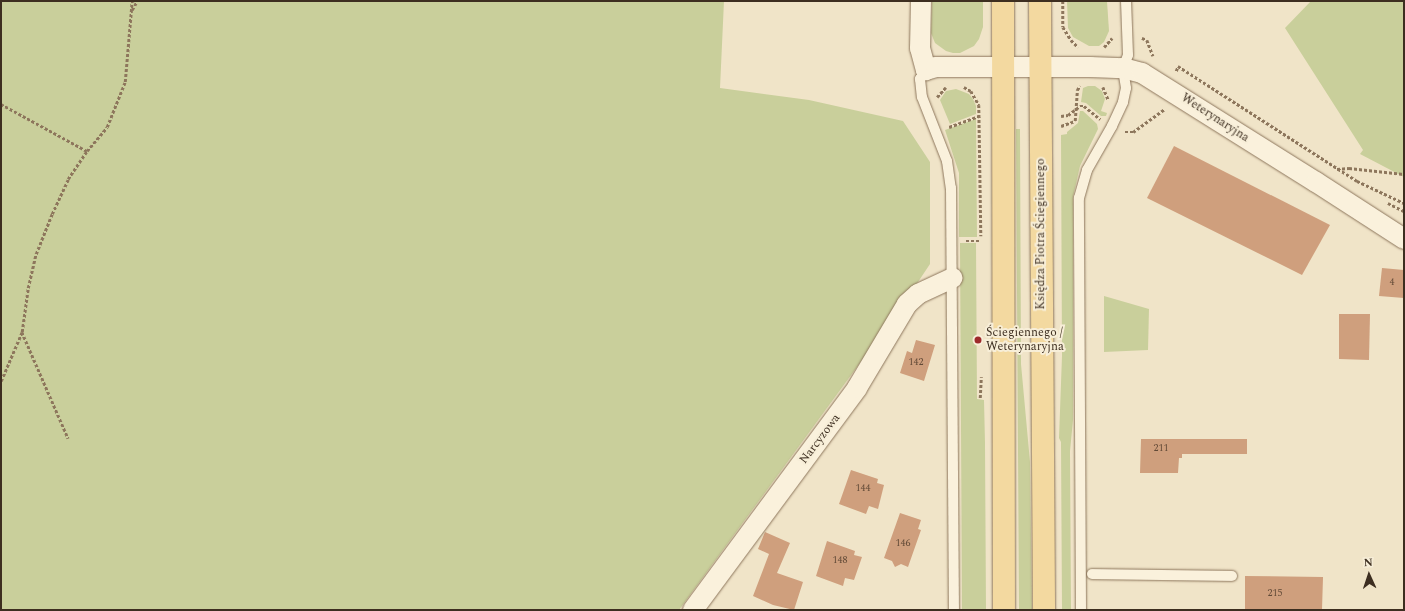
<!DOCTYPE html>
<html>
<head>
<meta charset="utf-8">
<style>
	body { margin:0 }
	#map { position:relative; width:1405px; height:611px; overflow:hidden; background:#f0e4c8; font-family:Spectral,serif }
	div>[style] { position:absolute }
	.green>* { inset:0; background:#c9cf9b }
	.building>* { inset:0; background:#cf9f7d }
	.path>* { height:2.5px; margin-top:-1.25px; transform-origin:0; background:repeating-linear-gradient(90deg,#8d765c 0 3px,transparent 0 5px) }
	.roads { filter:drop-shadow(0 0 1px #8d765c) drop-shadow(0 0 1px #8d765c) }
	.lane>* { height:10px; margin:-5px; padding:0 5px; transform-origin:5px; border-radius:5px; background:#faf1dc }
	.street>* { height:20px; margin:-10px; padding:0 10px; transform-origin:10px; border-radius:10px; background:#faf1dc }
	.primary>* { height:22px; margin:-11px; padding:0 11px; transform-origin:11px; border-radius:11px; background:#f3d9a0 }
	.dots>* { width:11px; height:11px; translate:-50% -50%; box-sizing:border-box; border:2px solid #f7eed8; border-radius:50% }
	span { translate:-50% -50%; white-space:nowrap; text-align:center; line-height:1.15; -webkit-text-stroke:4px #f7eed8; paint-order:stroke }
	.number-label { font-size:10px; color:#624a37 }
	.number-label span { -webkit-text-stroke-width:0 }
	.street-label { font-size:12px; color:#3d2e20 }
	.poi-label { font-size:12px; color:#3d2e20 }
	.left { translate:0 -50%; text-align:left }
	.frame { position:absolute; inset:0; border:2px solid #3d2e20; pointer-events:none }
	.north { position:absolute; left:1349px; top:555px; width:40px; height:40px; -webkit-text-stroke:3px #f7eed8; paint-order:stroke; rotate:357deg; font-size:11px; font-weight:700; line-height:16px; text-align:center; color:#3d2e20 }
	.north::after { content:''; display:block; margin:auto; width:14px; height:18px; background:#3d2e20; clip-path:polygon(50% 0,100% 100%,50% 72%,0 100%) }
</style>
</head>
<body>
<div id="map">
	<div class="green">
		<i style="clip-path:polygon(1px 1px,724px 1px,720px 88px,809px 100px,903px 121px,930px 162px,930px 264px,906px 300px,679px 610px,1px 610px)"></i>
		<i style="clip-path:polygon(932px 1px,983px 1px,983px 27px,979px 39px,974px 46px,960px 53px,953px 53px,946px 51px,935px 43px,931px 33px)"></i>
		<i style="clip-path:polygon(1067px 1px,1107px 1px,1109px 31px,1104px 42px,1099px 46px,1089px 46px,1073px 37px,1068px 28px)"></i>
		<i style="clip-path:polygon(1311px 1px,1404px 1px,1404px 177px,1360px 154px,1363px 150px,1285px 28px)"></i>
		<i style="clip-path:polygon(1088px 86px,1095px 86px,1102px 91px,1105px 99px,1101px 111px,1107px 113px,1106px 116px,1101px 116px,1086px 103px,1081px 102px,1083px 88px)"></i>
		<i style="clip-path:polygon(956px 89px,969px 94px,973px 99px,976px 106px,976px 114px,950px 124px,940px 100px,946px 91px)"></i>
		<i style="clip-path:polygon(1080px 111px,1083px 111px,1097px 124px,1098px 129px,1080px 166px,1073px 197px,1073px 420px,1070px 451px,1071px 610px,1062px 610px,1061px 442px,1059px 438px,1062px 356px,1061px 135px,1067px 134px,1067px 132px,1078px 123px)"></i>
		<i style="clip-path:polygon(976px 119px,977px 237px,959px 237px,959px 173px,945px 130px)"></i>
		<i style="clip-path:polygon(1016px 129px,1020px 129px,1021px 364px,1030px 462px,1032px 610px,1019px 610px)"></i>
		<i style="clip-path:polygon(960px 243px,976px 243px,977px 399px,984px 400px,985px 443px,986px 610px,962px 610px)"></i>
		<i style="clip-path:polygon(1104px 296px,1149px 309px,1148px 350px,1104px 352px)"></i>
	</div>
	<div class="building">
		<i style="clip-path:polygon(1174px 146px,1330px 225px,1302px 275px,1147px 198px)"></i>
		<i style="clip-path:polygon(1382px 268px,1404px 270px,1404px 298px,1379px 296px)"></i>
		<i style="clip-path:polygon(1339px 314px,1370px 314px,1369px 360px,1339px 359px)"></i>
		<i style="clip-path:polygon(916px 340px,935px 345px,924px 381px,900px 373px,907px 351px,912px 353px)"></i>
		<i style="clip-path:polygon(1141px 439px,1247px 439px,1247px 454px,1182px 454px,1182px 458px,1179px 458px,1178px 473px,1140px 473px)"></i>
		<i style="clip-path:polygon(851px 470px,878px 479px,877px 483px,884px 485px,878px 509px,869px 506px,866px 514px,839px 504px)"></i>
		<i style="clip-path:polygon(900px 513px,921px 520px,918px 529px,921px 530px,908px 567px,901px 564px,895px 567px,892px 561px,884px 558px)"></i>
		<i style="clip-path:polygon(765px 532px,790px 543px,777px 573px,803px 582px,794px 610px,773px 605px,753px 596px,769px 554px,758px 549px)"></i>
		<i style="clip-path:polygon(827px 541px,855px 551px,854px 555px,862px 557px,854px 580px,845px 578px,843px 586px,816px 576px)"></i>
		<i style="clip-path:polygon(1245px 576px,1323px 577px,1322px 610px,1245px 610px)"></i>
	</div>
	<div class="path">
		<i style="left:1063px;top:1px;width:26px;rotate:90deg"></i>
		<i style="left:1063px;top:27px;width:15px;rotate:58deg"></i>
		<i style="left:1071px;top:40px;width:10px;rotate:45deg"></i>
		<i style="left:132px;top:10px;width:10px;rotate:-61deg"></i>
		<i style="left:1142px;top:38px;width:5px;rotate:22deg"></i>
		<i style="left:1147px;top:40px;width:17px;rotate:69deg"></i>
		<i style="left:1104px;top:47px;width:12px;rotate:-48deg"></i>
		<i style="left:1176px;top:71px;width:5px;rotate:-68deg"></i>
		<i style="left:1178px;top:66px;width:213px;rotate:32.7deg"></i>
		<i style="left:1357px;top:181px;width:52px;rotate:25.1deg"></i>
		<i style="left:964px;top:87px;width:8px;rotate:30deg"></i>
		<i style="left:971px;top:91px;width:16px;rotate:60deg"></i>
		<i style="left:979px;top:105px;width:131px;rotate:89.1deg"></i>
		<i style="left:1103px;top:87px;width:13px;rotate:67deg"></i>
		<i style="left:937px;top:97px;width:13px;rotate:-48deg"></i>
		<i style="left:1px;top:104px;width:98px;rotate:28.7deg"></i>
		<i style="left:1061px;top:116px;width:7px;rotate:-8deg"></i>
		<i style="left:1068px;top:115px;width:15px;rotate:-37deg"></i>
		<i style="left:1080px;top:106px;width:4px"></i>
		<i style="left:1084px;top:106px;width:21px;rotate:39deg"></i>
		<i style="left:1061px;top:126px;width:15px;rotate:-20deg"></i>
		<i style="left:1075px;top:121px;width:31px;rotate:-86deg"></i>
		<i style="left:1077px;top:90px;width:5px;rotate:-53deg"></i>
		<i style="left:949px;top:127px;width:33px;rotate:-20deg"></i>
		<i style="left:1125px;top:132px;width:8px"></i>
		<i style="left:1133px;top:132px;width:39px;rotate:-36deg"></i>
		<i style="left:1337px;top:169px;width:12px;rotate:-5deg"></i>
		<i style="left:1349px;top:168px;width:55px;rotate:6.2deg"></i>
		<i style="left:1388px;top:203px;width:18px;rotate:27deg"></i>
		<i style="left:966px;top:241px;width:15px"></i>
		<i style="left:22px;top:332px;width:116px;rotate:66.5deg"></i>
		<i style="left:1px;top:381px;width:53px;rotate:-66.8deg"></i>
		<i style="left:22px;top:332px;width:44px;rotate:-82.2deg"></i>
		<i style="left:28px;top:288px;width:35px;rotate:-77deg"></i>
		<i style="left:36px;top:254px;width:43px;rotate:-68.2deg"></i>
		<i style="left:52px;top:214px;width:38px;rotate:-65deg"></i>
		<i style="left:68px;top:179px;width:34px;rotate:-56deg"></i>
		<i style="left:87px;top:151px;width:31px;rotate:-50deg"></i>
		<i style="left:107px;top:127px;width:48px;rotate:-68.2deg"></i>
		<i style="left:125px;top:82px;width:81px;rotate:-85.1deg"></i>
		<i style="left:980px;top:398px;width:21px;rotate:-87deg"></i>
	</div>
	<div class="roads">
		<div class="lane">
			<i style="left:926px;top:70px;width:11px;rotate:124deg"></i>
			<i style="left:920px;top:79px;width:18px;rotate:84deg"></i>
			<i style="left:922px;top:97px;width:69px;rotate:68.7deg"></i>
			<i style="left:947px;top:161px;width:27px;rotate:82deg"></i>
			<i style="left:951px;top:188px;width:422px;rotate:89.6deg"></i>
			<i style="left:1092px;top:574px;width:140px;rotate:0.8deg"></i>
			<i style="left:1081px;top:610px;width:412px;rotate:-90.3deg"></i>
			<i style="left:1079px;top:198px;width:29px;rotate:-74deg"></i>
			<i style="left:1087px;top:170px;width:51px;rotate:-60.4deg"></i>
			<i style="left:1112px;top:126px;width:26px;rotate:-65deg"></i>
			<i style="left:1123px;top:102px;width:14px;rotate:-78deg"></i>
			<i style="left:1126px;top:88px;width:20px;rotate:-99deg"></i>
			<i style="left:1123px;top:68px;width:14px;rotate:-69deg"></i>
			<i style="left:1128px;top:55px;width:54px;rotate:-92.1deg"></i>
		</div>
		<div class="street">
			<i style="left:921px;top:1px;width:47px;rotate:91.2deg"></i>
			<i style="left:920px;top:48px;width:23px;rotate:75deg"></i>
			<i style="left:926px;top:70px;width:10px;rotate:-17deg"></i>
			<i style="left:936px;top:67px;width:154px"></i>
			<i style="left:1090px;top:67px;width:33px;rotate:2deg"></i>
			<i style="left:1123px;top:68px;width:20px;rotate:15deg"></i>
			<i style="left:1142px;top:73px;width:205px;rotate:32.1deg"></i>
			<i style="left:1316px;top:182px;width:105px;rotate:32.9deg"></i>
			<i style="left:693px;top:610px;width:276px;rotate:-53.5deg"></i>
			<i style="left:857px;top:388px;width:98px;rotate:-59.2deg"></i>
			<i style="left:907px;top:304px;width:15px;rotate:-42deg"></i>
			<i style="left:918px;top:294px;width:38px;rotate:-25deg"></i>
		</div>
		<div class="primary">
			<i style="left:1003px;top:1px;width:609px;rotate:89.91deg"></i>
			<i style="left:1040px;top:1px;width:609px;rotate:89.62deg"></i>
		</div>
	</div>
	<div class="dots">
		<i style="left:978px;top:340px;background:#9e2a2b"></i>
	</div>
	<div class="number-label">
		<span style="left:1392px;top:283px">4</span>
		<span style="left:916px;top:363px">142</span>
		<span style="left:1161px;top:449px">211</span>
		<span style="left:863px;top:489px">144</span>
		<span style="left:903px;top:544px">146</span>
		<span style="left:840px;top:561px">148</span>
		<span style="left:1275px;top:594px">215</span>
	</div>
	<div class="street-label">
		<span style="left:1215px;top:118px;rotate:33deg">Weterynaryjna</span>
		<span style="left:1041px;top:234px;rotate:-90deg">Księdza Piotra Ściegiennego</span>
		<span style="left:820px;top:439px;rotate:-53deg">Narcyzowa</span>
	</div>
	<div class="poi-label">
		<span class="left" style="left:986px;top:340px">Ściegiennego /<br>Weterynaryjna</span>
	</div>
	<div class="frame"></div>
	<div class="north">N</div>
</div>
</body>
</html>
